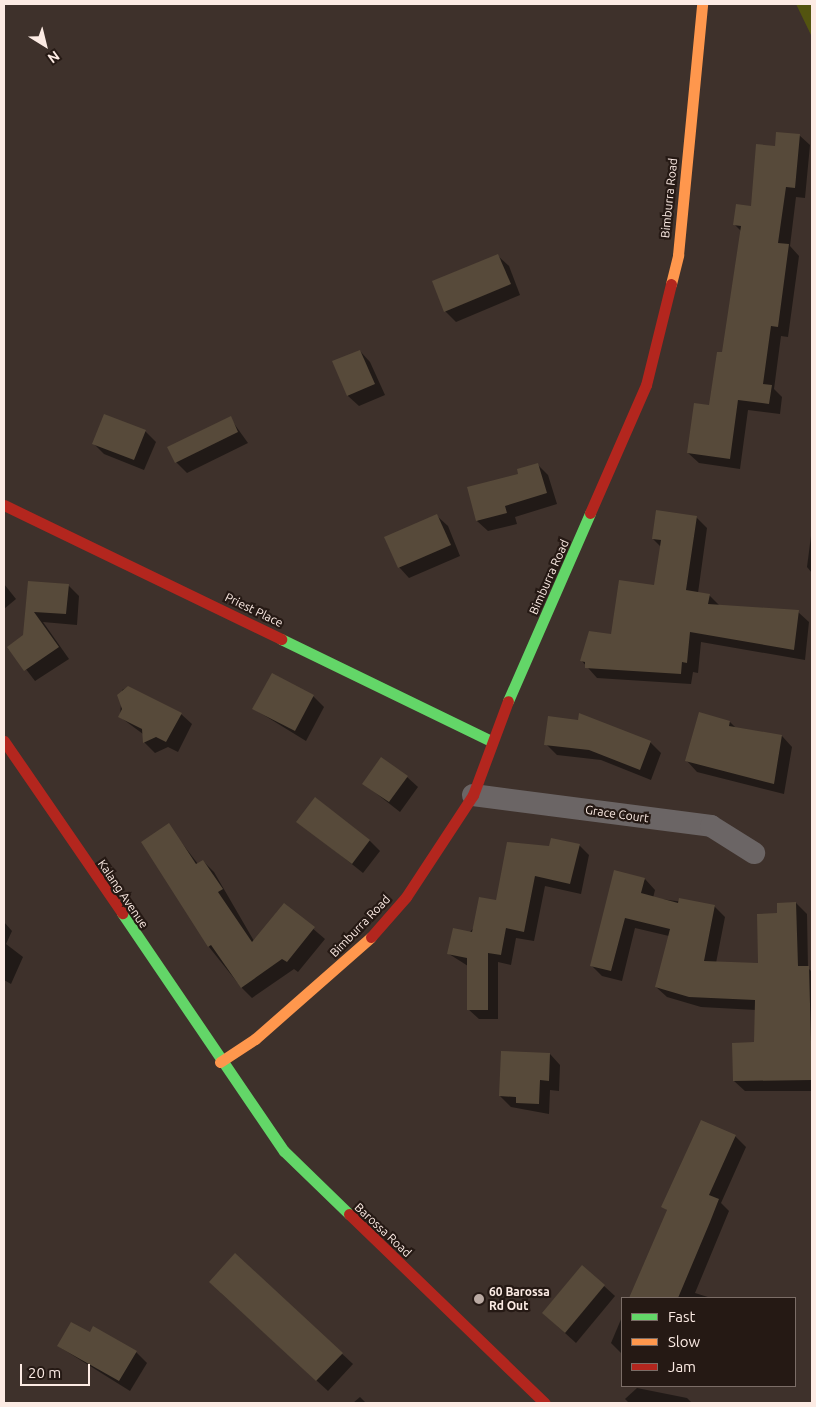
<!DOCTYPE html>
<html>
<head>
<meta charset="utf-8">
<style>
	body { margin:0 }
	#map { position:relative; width:816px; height:1407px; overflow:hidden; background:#3e312b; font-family:Ubuntu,sans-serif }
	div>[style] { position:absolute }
	.green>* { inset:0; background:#535410 }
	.shadow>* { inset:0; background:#0007 }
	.building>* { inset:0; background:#574a3a }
	.street>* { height:22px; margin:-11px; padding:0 11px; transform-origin:11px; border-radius:11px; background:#6b6565 }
	.fast>* { height:11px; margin:-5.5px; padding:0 5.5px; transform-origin:5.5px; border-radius:5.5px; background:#63d668 }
	.slow>* { height:11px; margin:-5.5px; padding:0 5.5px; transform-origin:5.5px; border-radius:5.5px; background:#ff974d }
	.jam>* { height:11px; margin:-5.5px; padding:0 5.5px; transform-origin:5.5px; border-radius:5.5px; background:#b3261e }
	.dots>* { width:14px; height:14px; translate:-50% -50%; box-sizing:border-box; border:2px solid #251914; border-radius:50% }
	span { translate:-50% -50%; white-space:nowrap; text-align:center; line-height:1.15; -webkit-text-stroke:4.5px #251914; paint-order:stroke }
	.street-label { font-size:12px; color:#fcebe4 }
	.poi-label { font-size:12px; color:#fcebe4; font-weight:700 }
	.left { translate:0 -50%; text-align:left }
	.frame { position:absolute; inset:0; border:5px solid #fcebe4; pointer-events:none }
	.legend { position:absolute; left:621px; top:1297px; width:175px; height:90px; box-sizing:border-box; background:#251914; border:1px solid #7b6d67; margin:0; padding:6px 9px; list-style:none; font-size:15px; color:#fcebe4 }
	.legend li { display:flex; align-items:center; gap:10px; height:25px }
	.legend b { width:25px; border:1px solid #7b6d67 }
	.north { position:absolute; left:20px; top:20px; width:50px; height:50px; -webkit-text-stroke:4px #251914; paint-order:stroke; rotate:144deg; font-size:14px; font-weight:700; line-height:20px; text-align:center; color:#fcebe4 }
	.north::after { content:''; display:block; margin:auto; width:18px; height:22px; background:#fcebe4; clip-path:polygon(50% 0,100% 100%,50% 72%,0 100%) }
	.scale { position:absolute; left:20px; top:1364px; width:70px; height:22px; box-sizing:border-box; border:2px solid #fcebe4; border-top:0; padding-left:6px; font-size:15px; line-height:18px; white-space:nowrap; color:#fcebe4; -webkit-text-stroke:4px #251914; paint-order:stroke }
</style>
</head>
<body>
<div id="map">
	<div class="green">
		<i style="clip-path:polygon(796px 4px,812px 4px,812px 37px)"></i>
	</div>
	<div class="shadow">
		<i style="clip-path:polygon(799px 135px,810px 145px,805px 198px,796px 197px,790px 246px,799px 256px,788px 337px,781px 336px,774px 389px,782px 397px,780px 414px,748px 410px,740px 469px,699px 463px,688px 453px,710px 406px,723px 354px,742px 232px,734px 224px,752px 207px,776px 147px)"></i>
		<i style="clip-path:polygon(498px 256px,509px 266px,520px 295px,456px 322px,445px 311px)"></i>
		<i style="clip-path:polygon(360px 351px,370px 362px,385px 395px,359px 406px,348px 396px,334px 362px)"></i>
		<i style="clip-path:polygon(230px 418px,248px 443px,187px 473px,176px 462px)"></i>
		<i style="clip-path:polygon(145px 431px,156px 442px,144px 470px,104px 454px,94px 444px)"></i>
		<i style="clip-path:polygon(537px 464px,548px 475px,557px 504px,515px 517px,517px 524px,488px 531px,477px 521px,520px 475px)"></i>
		<i style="clip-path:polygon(437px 516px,448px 526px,460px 556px,409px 578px,399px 567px)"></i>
		<i style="clip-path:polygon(696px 517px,707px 528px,698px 593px,709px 595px,720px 606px,798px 612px,809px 622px,805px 660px,701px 642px,698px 673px,693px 672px,691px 684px,597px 678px,581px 660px,612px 635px,656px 586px,661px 547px,653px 539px)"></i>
		<i style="clip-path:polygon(811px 536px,812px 536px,812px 573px,807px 567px)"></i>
		<i style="clip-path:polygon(29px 582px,69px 586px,79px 596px,77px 625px,43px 622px,69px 659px,35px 681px,9px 647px,24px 636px)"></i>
		<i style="clip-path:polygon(4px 584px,16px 599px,4px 609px)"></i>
		<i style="clip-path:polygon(128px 687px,181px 714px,192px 724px,178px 752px,168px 747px,155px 753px,144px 742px,143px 734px,120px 717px,122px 690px)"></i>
		<i style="clip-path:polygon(313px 696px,324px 707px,306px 741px,254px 709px)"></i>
		<i style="clip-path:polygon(700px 714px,730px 722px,737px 729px,782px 736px,792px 747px,784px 794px,697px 772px,687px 761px)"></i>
		<i style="clip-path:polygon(650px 742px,661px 753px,651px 780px,601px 760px,557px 755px,546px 744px)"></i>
		<i style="clip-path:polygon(407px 777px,418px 787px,400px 812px,363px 783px)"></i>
		<i style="clip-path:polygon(298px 821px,369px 840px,380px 851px,363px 873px)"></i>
		<i style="clip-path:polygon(168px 825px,198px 864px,203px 861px,214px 872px,254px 941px,284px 904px,325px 939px,298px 972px,294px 969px,252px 998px,241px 987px,209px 947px,143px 842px)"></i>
		<i style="clip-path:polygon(579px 845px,589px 855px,581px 894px,545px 886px,534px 941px,516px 938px,511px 965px,498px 962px,498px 1019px,479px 1019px,468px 1009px,468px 966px,449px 954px,550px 847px)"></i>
		<i style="clip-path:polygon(645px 879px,655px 890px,653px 898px,714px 906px,725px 917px,716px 963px,760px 965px,779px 914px,796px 903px,807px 914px,808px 968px,812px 972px,812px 1091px,745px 1091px,734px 1081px,755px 1044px,756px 1010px,701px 1007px,667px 997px,656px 987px,669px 936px,635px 928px,622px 981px,602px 976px,591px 965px)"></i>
		<i style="clip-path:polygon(4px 922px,12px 931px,6px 944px,23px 957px,11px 984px,4px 980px)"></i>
		<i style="clip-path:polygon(550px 1054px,560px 1065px,559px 1091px,550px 1090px,549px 1114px,511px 1107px,500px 1096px)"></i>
		<i style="clip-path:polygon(735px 1136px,746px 1147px,721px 1203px,729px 1211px,695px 1293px,711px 1298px,630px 1298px,668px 1211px,663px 1206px)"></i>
		<i style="clip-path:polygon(236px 1255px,353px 1364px,328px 1391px,221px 1293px)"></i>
		<i style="clip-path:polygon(604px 1286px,615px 1296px,576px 1343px,543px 1313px)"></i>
		<i style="clip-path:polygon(622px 1317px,622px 1354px,611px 1343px)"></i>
		<i style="clip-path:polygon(90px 1334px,136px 1352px,147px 1363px,130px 1391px,58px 1346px)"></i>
		<i style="clip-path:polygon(637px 1388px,687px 1398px,692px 1403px,629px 1403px,625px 1399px)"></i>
		<i style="clip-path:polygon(360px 1397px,366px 1403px,353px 1403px)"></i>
	</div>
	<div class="building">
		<i style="clip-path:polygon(776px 132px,800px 134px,795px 188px,786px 187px,778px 243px,789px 244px,778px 327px,771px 326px,763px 384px,772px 385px,769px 404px,738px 400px,730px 459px,687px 453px,694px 403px,709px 405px,717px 352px,722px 352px,741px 226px,733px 225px,736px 204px,751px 206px,756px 144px,775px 146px)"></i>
		<i style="clip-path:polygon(498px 254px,511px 284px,444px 312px,432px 281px)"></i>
		<i style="clip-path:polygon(360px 350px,375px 384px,347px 396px,332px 361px)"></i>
		<i style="clip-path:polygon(104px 414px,146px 430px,134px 460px,92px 444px)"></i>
		<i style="clip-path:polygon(231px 416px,238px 432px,175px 463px,167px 447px)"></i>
		<i style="clip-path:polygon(538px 463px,547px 493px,505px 506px,507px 513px,476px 521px,467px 487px,518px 474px,517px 469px)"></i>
		<i style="clip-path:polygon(656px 510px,697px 516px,686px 590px,710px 594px,708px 604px,799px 610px,794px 650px,690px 632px,687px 663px,682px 662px,681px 674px,585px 668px,585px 662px,580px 661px,589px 631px,611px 634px,619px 580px,654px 585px,661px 540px,652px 539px)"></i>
		<i style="clip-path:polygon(437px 514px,451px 545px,398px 568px,384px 537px)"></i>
		<i style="clip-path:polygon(28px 581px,69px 584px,66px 614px,34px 612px,59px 647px,24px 671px,7px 647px,23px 635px)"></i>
		<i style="clip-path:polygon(272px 673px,314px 695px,295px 731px,252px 709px)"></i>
		<i style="clip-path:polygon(128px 686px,182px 713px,166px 742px,156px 737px,143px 743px,142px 729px,118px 717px,122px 709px,117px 695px)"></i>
		<i style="clip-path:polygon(699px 712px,730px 721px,729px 726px,782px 735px,774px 784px,685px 761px)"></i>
		<i style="clip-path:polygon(579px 713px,651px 741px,640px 770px,589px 750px,544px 745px,548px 716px,578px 720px)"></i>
		<i style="clip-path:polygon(381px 757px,408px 776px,389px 802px,362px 784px)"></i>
		<i style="clip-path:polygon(315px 797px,370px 840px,352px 864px,296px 822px)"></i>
		<i style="clip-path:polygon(169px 823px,196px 864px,203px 860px,223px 889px,218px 892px,252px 942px,284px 903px,315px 927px,287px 962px,282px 959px,241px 988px,211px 945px,208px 947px,141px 842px)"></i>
		<i style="clip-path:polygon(551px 838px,580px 844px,570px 884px,535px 876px,524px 932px,506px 928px,501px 955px,488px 953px,488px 1010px,467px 1010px,467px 958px,447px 954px,453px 928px,472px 932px,479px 897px,496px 900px,507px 842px,549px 846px)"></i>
		<i style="clip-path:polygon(614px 870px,645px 878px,641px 893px,678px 903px,679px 898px,715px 905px,704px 961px,758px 963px,757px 914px,777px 913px,777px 903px,796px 902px,798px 966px,809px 966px,812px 1080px,733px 1081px,732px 1043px,754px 1042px,755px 1000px,689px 997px,655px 987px,670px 929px,625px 918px,611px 971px,590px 966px)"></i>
		<i style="clip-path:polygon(501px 1051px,550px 1053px,549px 1081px,540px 1080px,539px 1104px,516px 1103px,516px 1097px,499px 1096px)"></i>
		<i style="clip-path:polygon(701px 1120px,736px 1135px,709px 1195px,719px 1199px,710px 1222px,678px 1298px,629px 1298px,667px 1210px,661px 1207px)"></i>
		<i style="clip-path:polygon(235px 1253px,343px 1353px,316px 1381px,209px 1282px)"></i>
		<i style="clip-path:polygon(582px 1265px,605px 1285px,565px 1333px,542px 1313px)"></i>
		<i style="clip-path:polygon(71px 1322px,90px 1332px,93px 1326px,137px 1351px,119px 1381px,57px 1346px)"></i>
	</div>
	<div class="street">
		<i style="left:473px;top:795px;width:240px;rotate:7.4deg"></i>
		<i style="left:711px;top:826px;width:51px;rotate:32.1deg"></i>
	</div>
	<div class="fast">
		<i style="left:281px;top:639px;width:233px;rotate:25.9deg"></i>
		<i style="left:508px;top:701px;width:205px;rotate:-66.4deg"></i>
		<i style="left:122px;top:913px;width:288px;rotate:55.8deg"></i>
		<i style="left:284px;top:1151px;width:91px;rotate:44.1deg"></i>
	</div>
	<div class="slow">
		<i style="left:671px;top:284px;width:30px;rotate:-76deg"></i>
		<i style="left:678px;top:255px;width:252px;rotate:-84.5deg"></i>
		<i style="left:220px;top:1062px;width:42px;rotate:-33.3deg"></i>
		<i style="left:255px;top:1039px;width:154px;rotate:-41.3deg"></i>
	</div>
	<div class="jam">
		<i style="left:4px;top:505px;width:308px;rotate:25.8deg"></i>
		<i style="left:590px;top:513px;width:140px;rotate:-66.4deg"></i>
		<i style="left:646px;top:385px;width:104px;rotate:-76.1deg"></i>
		<i style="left:4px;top:741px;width:209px;rotate:55.5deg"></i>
		<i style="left:371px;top:937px;width:53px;rotate:-48.8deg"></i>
		<i style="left:406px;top:897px;width:122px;rotate:-56.7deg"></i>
		<i style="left:473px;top:795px;width:100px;rotate:-69.6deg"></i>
		<i style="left:349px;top:1214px;width:272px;rotate:44deg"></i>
	</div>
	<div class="dots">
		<i style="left:479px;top:1299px;background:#baaaa3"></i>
	</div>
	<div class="street-label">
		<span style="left:669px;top:198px;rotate:-84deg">Bimburra Road</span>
		<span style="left:549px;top:577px;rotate:-66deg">Bimburra Road</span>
		<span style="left:254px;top:610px;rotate:26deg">Priest Place</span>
		<span style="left:617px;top:814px;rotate:8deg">Grace Court</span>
		<span style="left:123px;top:894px;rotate:56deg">Kalang Avenue</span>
		<span style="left:360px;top:926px;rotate:-46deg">Bimburra Road</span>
		<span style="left:383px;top:1230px;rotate:43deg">Barossa Road</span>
	</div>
	<div class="poi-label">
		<span class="left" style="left:489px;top:1299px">60 Barossa<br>Rd Out</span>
	</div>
	<div class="frame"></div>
	<ul class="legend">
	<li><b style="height:6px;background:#63d668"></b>Fast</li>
	<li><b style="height:6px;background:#ff974d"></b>Slow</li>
	<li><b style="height:6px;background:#b3261e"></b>Jam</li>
	</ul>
	<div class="north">N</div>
	<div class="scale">20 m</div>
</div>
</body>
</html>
